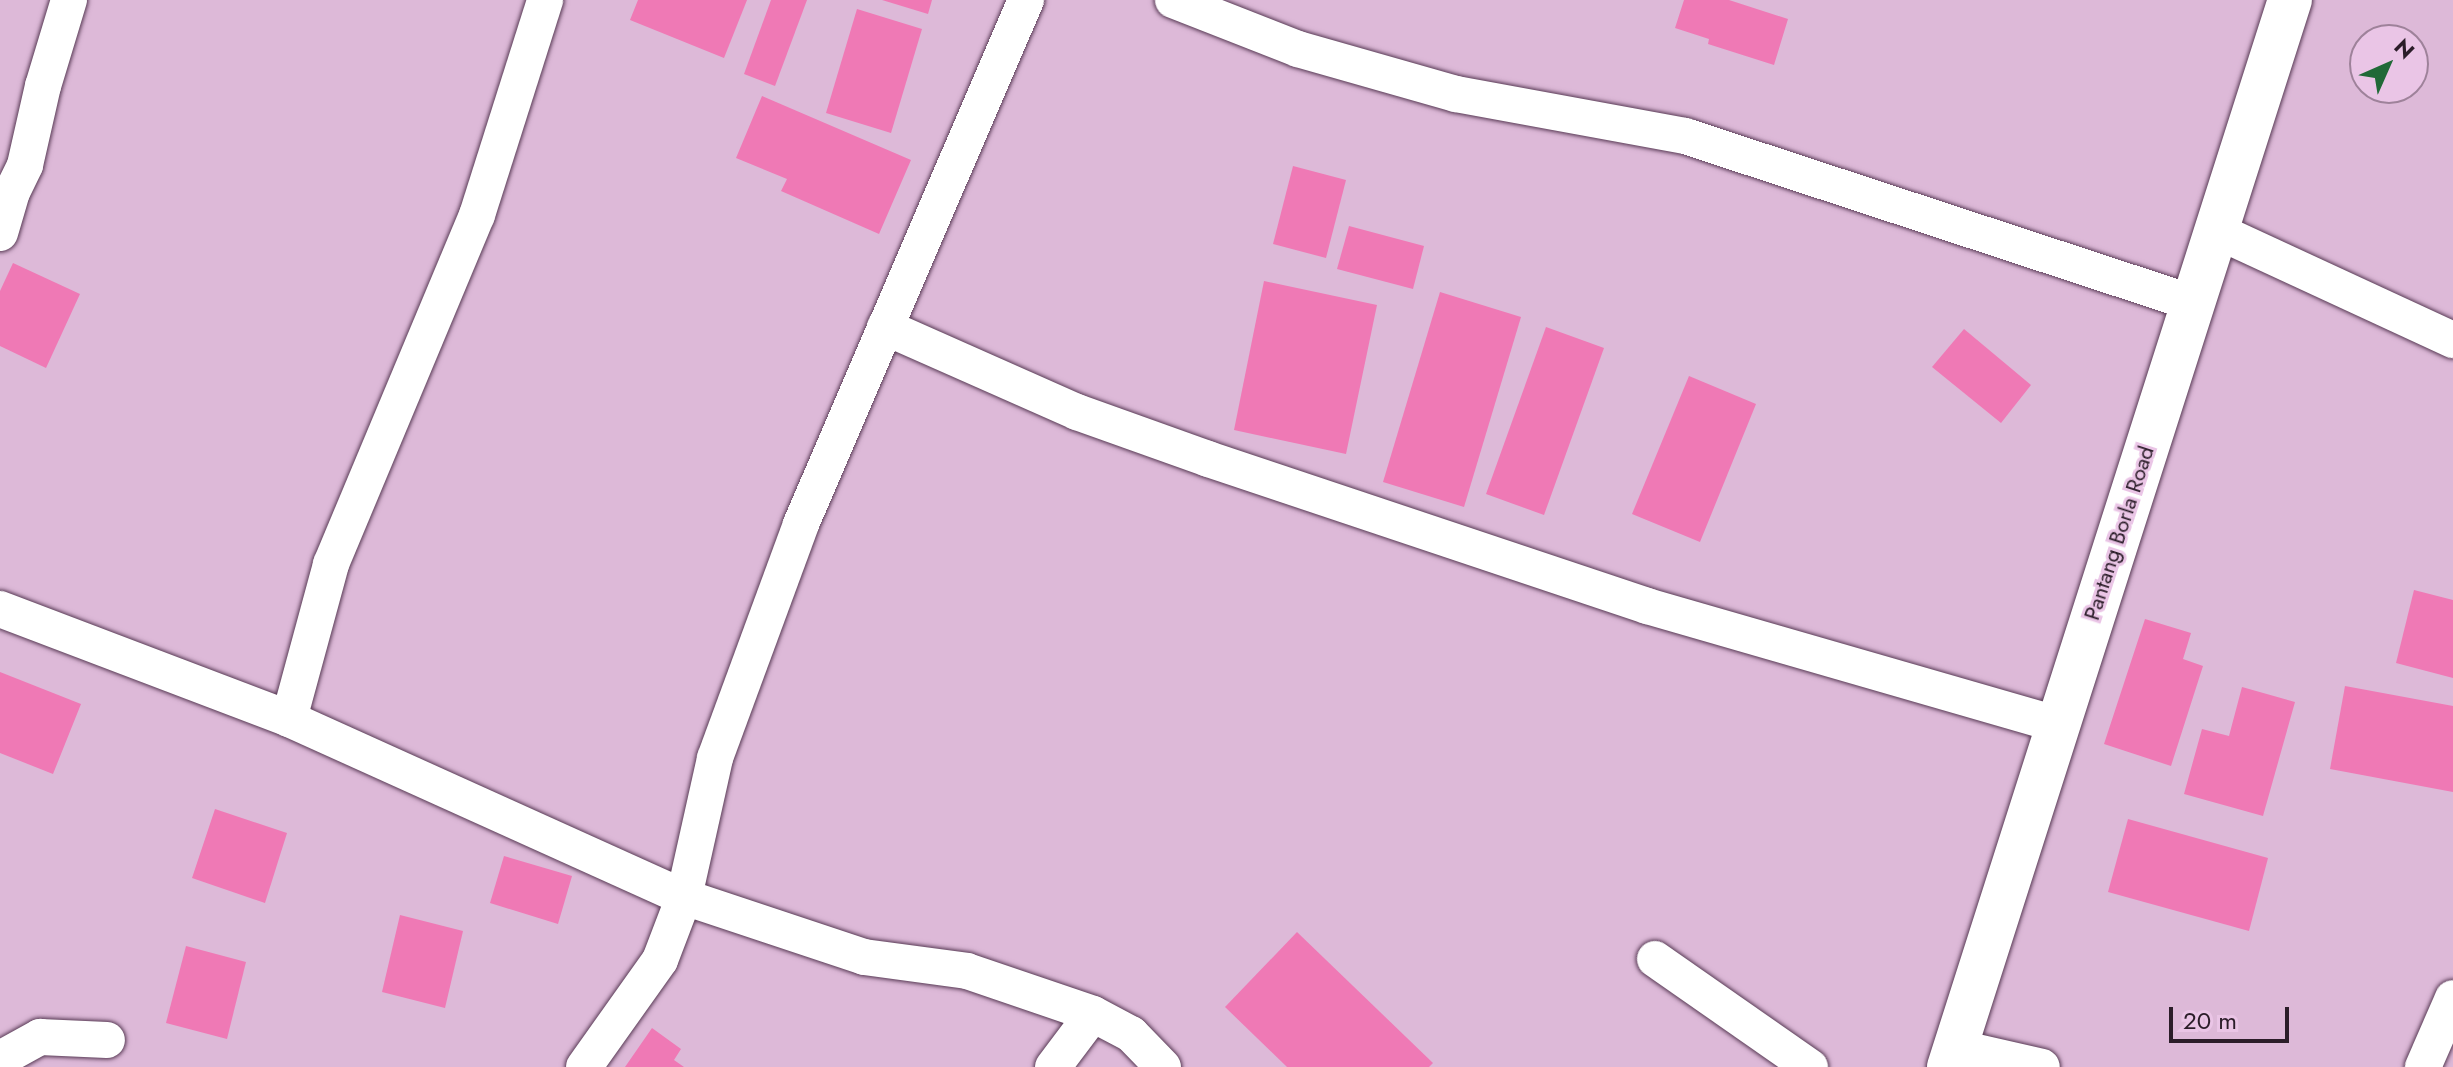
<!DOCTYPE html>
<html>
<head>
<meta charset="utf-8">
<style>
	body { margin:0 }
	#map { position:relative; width:2453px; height:1067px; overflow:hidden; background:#ddb9d8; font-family:Jost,sans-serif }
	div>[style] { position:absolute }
	.building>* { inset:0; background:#ef79b5 }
	.roads { filter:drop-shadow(0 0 2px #583a55) drop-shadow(0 0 2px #583a55) }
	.minor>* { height:36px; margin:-18px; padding:0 18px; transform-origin:18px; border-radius:18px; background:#fff }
	.tertiary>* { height:44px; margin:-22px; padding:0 22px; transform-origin:22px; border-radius:22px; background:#fff }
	span { translate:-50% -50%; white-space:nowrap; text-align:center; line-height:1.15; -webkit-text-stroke:6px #eac5e6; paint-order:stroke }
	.street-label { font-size:22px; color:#2b1d29 }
	.north { position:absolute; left:2349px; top:24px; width:80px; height:80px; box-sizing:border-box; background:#eac5e6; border:2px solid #9e829a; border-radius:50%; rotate:45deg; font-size:22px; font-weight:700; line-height:32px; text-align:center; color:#2b1d29 }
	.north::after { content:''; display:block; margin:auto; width:28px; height:36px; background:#206937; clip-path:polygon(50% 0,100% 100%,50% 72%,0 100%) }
	.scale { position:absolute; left:2169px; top:1007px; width:120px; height:36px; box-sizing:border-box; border:4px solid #2b1d29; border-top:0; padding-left:10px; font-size:24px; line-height:28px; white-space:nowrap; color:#2b1d29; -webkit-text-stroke:6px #eac5e6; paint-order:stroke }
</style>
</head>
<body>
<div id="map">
	<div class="building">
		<i style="clip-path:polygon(638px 0,747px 0,724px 58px,630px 20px)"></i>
		<i style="clip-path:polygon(771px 0,807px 0,775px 86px,744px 74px)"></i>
		<i style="clip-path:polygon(882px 0,932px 0,928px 14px)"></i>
		<i style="clip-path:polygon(1684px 0,1729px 0,1788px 19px,1774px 65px,1708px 44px,1709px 39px,1675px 28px)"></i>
		<i style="clip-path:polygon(857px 9px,922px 29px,891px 133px,826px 113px)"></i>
		<i style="clip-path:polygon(762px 96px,911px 160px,879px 234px,781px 191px,787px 179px,736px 158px)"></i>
		<i style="clip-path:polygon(1293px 166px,1346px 180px,1326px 258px,1273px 244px)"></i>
		<i style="clip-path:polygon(1349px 226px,1424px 246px,1413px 289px,1337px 269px)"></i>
		<i style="clip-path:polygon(13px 263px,80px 294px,46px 368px,0 346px,0 291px)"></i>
		<i style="clip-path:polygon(1264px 281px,1377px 305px,1346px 454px,1234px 430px)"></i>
		<i style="clip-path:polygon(1440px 292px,1521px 317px,1464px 507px,1383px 482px)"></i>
		<i style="clip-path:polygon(1546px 327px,1604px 348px,1544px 515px,1486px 494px)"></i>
		<i style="clip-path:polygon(1964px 329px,2031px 385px,2001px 423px,1932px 367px)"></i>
		<i style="clip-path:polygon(1689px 376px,1756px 404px,1700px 542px,1632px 514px)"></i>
		<i style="clip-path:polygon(2414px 590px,2453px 600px,2453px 678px,2396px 663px)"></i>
		<i style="clip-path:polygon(2145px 619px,2191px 633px,2183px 659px,2203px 666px,2171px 766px,2104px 744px)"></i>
		<i style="clip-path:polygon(0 672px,81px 704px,53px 774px,0 753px)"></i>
		<i style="clip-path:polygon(2345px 686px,2453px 706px,2453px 792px,2330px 769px)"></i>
		<i style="clip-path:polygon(2242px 687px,2295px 702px,2263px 816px,2184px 794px,2202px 729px,2229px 736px)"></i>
		<i style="clip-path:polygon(215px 809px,287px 833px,265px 903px,192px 878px)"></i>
		<i style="clip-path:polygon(2128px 819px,2268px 858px,2249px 931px,2108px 892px)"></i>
		<i style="clip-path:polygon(504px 856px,572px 876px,558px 924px,490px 903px)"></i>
		<i style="clip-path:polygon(400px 915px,463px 931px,445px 1008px,382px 992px)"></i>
		<i style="clip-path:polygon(1297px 932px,1433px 1063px,1429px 1067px,1287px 1067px,1225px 1007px)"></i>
		<i style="clip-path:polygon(186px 946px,246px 962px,227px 1039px,166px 1023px)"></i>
		<i style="clip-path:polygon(652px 1028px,681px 1049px,674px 1060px,684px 1067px,625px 1067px)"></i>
	</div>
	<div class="roads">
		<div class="minor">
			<i style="left:1173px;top:0;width:134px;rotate:21.4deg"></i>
			<i style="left:1298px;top:49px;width:164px;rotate:15.9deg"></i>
			<i style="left:1456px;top:94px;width:233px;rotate:10.4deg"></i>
			<i style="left:1685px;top:136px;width:535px;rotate:18.2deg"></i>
			<i style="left:2217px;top:231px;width:260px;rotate:24.8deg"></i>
			<i style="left:0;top:233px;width:43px;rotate:-73.7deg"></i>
			<i style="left:12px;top:192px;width:30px;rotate:-64deg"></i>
			<i style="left:25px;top:165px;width:81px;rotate:-77.2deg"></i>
			<i style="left:43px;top:86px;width:90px;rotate:-73.2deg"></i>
			<i style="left:885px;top:327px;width:210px;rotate:23.9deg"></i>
			<i style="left:1077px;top:412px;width:139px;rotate:19.7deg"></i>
			<i style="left:1208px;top:459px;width:463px;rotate:18.5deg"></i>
			<i style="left:1647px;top:606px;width:427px;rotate:16.1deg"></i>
			<i style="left:0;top:609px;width:309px;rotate:20.8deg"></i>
			<i style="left:289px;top:719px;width:433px;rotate:24.3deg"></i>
			<i style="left:684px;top:897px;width:190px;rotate:18.4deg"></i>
			<i style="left:864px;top:957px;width:104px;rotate:7.7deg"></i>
			<i style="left:967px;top:971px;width:133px;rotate:18.8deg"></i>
			<i style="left:1093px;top:1014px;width:43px;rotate:27.8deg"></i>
			<i style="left:1131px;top:1034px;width:46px;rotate:45.9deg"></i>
			<i style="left:289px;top:719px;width:161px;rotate:-74.8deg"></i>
			<i style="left:331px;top:564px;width:378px;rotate:-67.3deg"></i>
			<i style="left:477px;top:215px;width:225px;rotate:-72.4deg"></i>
			<i style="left:1655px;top:959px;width:189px;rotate:34.9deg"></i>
			<i style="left:1955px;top:1047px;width:89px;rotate:12.9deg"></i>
			<i style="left:0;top:1059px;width:46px;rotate:-28.8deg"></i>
			<i style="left:40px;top:1037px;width:67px;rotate:2.6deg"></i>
			<i style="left:584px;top:1067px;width:131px;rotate:-54.6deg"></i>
			<i style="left:660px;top:960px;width:67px;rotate:-69.1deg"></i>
			<i style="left:684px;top:897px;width:142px;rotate:-77.4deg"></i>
			<i style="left:715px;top:758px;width:249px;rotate:-69.8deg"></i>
			<i style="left:801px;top:524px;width:570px;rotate:-66.76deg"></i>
			<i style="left:1053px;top:1067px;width:66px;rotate:-53deg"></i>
			<i style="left:2423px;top:1067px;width:75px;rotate:-66.5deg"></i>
		</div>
		<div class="tertiary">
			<i style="left:1949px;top:1067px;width:1120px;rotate:-72.28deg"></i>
		</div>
	</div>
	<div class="street-label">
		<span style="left:2119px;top:533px;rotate:-72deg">Pantang Borla Road</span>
	</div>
	<div class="north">N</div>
	<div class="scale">20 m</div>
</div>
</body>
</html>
